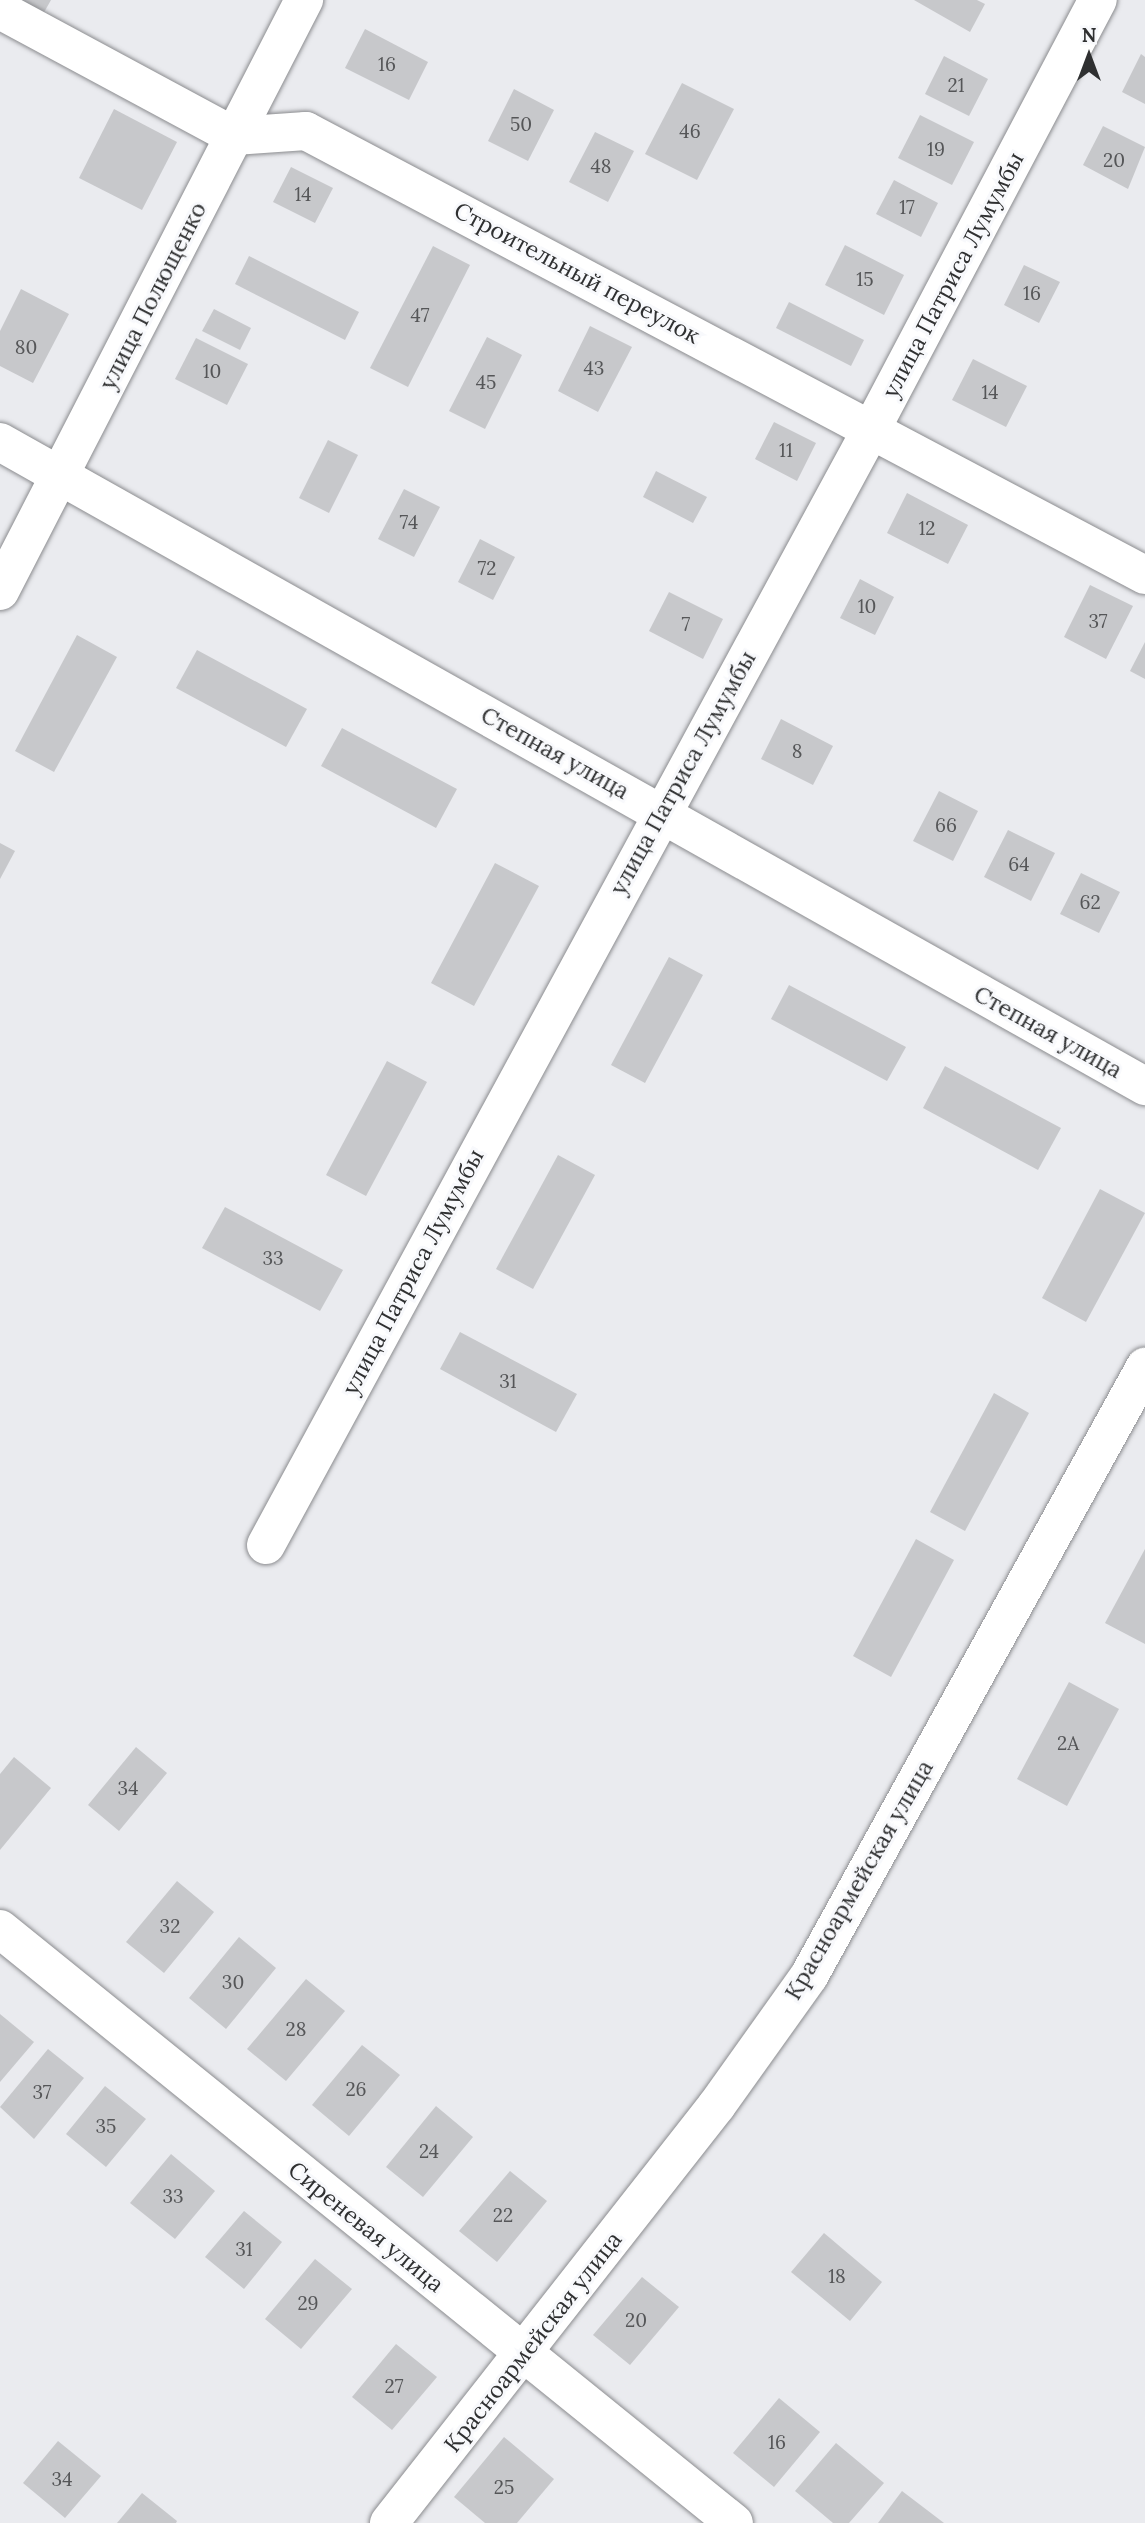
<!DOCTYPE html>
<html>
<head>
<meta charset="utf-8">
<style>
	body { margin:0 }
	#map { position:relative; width:1145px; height:2523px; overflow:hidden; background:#eaebef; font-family:Lora,serif }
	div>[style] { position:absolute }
	.building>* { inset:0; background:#c7c8cb }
	.roads { filter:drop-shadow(0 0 2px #8b8c8f) drop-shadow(0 0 2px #8b8c8f) }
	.minor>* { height:38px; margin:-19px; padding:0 19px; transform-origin:19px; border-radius:19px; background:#fff }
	span { translate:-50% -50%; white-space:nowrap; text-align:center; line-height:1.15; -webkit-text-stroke:6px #f8f9fc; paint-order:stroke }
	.number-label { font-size:19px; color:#555658 }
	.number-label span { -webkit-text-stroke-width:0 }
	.street-label { font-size:23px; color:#2f3031 }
	.north { position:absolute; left:1054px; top:21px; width:70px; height:70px; -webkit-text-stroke:5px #f8f9fc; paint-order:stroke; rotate:0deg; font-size:19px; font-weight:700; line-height:28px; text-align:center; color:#2f3031 }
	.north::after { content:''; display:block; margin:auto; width:24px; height:32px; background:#2f3031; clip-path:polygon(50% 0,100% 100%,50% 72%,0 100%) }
</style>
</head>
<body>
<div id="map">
	<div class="building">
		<i style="clip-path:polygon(14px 0,51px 0,42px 16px)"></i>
		<i style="clip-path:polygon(914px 0,977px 0,985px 4px,970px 32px)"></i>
		<i style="clip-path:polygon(365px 29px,428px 62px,409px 100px,345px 68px)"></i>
		<i style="clip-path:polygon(1141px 54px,1145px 57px,1145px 104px,1122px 92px)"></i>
		<i style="clip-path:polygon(944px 56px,988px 79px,969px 116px,925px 94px)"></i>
		<i style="clip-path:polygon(682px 83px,734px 109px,697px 180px,645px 154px)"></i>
		<i style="clip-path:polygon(514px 89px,554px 110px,528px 161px,488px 141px)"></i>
		<i style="clip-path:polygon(114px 109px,177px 142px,142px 210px,79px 178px)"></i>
		<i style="clip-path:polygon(920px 115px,974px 142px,952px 185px,898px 158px)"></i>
		<i style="clip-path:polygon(1103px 126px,1145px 147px,1128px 189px,1083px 165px)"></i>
		<i style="clip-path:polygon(595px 132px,634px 151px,608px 202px,569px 182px)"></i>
		<i style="clip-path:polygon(291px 167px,333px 188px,315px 223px,273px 202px)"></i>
		<i style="clip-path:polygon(894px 180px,938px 203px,921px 237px,876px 214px)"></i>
		<i style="clip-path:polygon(845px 245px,904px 275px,884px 315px,825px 285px)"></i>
		<i style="clip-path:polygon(433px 246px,470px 265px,408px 387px,370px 368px)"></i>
		<i style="clip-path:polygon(249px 256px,359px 312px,345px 340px,235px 284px)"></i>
		<i style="clip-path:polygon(1024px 265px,1060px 282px,1039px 323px,1004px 305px)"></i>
		<i style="clip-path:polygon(21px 289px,69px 314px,33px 383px,0 366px,0 331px)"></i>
		<i style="clip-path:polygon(789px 302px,864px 340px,851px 366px,776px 328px)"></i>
		<i style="clip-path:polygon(214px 309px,251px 328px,240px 350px,202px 331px)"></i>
		<i style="clip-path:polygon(590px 326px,632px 347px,598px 412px,558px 391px)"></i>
		<i style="clip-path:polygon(487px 337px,522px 355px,485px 429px,449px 411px)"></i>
		<i style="clip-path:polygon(196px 338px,248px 364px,227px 405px,175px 379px)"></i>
		<i style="clip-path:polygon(973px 359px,1027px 386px,1006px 427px,952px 400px)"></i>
		<i style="clip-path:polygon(774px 422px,816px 443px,797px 481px,755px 459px)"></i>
		<i style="clip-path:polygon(328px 440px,358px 455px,329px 513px,299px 498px)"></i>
		<i style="clip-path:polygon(656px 471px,707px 497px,693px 523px,643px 497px)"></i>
		<i style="clip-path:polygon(404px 489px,440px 507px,414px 557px,378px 539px)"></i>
		<i style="clip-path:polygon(907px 493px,968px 525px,948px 564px,887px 533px)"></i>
		<i style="clip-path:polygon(480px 539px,515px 557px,493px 600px,458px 582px)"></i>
		<i style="clip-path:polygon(860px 579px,894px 597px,875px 635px,840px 618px)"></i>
		<i style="clip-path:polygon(1090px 585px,1133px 606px,1106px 659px,1064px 637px)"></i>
		<i style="clip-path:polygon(669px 592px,723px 619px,703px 659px,649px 631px)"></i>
		<i style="clip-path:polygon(77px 635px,117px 657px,54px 772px,15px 751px)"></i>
		<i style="clip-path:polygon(1145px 642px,1145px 679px,1130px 671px)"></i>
		<i style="clip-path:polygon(197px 650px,307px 709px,286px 747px,176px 688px)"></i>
		<i style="clip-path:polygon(781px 719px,833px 746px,813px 785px,761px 759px)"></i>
		<i style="clip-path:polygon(342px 728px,457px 789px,436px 828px,321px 766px)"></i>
		<i style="clip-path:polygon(939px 791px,978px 811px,953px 861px,913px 841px)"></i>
		<i style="clip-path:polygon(1008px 830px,1055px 853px,1031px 901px,984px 877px)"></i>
		<i style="clip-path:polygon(0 843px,15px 851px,0 879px)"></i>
		<i style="clip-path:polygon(495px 863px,539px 886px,474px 1006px,431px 983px)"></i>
		<i style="clip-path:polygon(1081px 873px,1120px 892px,1099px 933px,1060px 914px)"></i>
		<i style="clip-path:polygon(669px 957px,703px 975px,645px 1083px,611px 1065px)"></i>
		<i style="clip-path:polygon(789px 985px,906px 1047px,887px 1081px,771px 1019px)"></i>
		<i style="clip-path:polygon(387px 1061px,427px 1082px,366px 1196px,326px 1175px)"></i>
		<i style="clip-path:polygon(945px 1066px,1061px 1128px,1038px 1170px,923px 1108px)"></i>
		<i style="clip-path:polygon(558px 1155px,595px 1175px,533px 1289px,496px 1269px)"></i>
		<i style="clip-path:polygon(1100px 1189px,1145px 1213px,1086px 1322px,1042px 1298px)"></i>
		<i style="clip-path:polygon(225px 1207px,343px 1270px,320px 1311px,202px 1248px)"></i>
		<i style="clip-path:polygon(460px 1332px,577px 1394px,556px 1432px,440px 1369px)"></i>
		<i style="clip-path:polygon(994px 1393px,1029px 1413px,965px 1531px,930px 1512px)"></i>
		<i style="clip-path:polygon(916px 1539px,954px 1560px,891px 1677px,853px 1656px)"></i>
		<i style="clip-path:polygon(1145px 1549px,1145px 1644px,1105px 1623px)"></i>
		<i style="clip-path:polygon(1069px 1682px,1119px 1709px,1067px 1806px,1017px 1779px)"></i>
		<i style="clip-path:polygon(136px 1747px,167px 1773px,119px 1831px,88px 1805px)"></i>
		<i style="clip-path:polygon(14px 1757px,51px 1788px,0 1850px,0 1774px)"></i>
		<i style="clip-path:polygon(177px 1881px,214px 1912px,164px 1973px,126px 1942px)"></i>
		<i style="clip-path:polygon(239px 1937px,276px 1968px,226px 2029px,189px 1998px)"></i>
		<i style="clip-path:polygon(306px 1979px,345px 2011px,286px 2081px,247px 2049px)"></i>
		<i style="clip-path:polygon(0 2014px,34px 2042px,0 2082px)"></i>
		<i style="clip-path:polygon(362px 2045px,400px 2075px,349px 2136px,312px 2105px)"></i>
		<i style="clip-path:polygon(48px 2049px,84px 2078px,34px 2139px,0 2107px)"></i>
		<i style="clip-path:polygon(105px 2086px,146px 2119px,106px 2167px,66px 2134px)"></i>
		<i style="clip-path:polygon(436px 2106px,473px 2137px,423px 2197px,386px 2167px)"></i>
		<i style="clip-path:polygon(171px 2154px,215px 2191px,175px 2239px,130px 2203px)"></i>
		<i style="clip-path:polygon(510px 2171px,547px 2201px,497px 2262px,459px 2231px)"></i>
		<i style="clip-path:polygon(244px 2211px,282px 2242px,244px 2289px,205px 2257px)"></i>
		<i style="clip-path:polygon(824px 2233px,882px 2282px,850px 2321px,791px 2272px)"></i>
		<i style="clip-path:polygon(315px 2259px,352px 2289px,301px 2349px,265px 2319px)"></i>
		<i style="clip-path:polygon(642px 2277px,679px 2307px,630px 2365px,593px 2335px)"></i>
		<i style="clip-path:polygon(396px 2344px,437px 2377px,392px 2430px,352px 2397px)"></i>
		<i style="clip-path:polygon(779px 2398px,820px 2432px,774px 2487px,733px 2453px)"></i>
		<i style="clip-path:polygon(504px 2437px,554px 2479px,517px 2523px,485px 2523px,454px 2497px)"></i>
		<i style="clip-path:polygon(58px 2441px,101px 2476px,65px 2518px,23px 2483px)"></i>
		<i style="clip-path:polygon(836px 2443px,884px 2483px,849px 2523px,833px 2523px,795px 2491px)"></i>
		<i style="clip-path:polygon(902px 2491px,944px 2523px,878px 2523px)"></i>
		<i style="clip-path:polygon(142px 2493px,177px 2521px,176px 2523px,117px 2523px)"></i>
	</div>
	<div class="roads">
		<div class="minor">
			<i style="left:0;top:10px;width:266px;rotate:28.3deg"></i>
			<i style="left:234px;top:136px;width:72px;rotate:-4deg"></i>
			<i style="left:306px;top:131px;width:949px;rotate:27.89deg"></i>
			<i style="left:0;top:442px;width:1314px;rotate:29.36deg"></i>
			<i style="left:0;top:591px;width:665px;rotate:-62.78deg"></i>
			<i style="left:266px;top:1545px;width:1271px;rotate:-61.52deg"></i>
			<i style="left:872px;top:428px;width:484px;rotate:-62.2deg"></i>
			<i style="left:0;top:1929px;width:944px;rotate:38.98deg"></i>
			<i style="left:389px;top:2523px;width:531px;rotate:-51.88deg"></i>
			<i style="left:717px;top:2105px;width:158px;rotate:-54.5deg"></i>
			<i style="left:809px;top:1976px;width:696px;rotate:-61.11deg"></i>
		</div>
	</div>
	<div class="number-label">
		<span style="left:387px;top:65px">16</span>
		<span style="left:956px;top:86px">21</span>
		<span style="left:521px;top:125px">50</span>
		<span style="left:690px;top:132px">46</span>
		<span style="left:936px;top:150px">19</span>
		<span style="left:1114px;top:161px">20</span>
		<span style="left:601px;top:167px">48</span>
		<span style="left:303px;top:195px">14</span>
		<span style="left:907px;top:208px">17</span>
		<span style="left:865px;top:280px">15</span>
		<span style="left:1032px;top:294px">16</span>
		<span style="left:420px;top:316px">47</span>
		<span style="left:26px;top:348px">80</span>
		<span style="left:594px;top:369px">43</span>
		<span style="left:212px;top:372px">10</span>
		<span style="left:486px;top:383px">45</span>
		<span style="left:990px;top:393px">14</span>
		<span style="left:786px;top:451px">11</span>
		<span style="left:409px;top:523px">74</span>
		<span style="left:927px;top:529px">12</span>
		<span style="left:487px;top:569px">72</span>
		<span style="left:867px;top:607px">10</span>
		<span style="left:1098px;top:622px">37</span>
		<span style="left:686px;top:625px">7</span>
		<span style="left:797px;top:752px">8</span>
		<span style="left:946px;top:826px">66</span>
		<span style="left:1019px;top:865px">64</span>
		<span style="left:1090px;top:903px">62</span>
		<span style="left:273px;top:1259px">33</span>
		<span style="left:508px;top:1382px">31</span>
		<span style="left:1068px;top:1744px">2А</span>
		<span style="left:128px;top:1789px">34</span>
		<span style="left:170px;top:1927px">32</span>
		<span style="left:233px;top:1983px">30</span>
		<span style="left:296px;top:2030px">28</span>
		<span style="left:356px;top:2090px">26</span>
		<span style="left:42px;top:2093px">37</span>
		<span style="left:106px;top:2127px">35</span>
		<span style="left:429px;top:2152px">24</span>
		<span style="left:173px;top:2197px">33</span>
		<span style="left:503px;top:2216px">22</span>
		<span style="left:244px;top:2250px">31</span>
		<span style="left:837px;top:2277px">18</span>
		<span style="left:308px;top:2304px">29</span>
		<span style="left:636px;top:2321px">20</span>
		<span style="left:394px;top:2387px">27</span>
		<span style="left:777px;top:2443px">16</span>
		<span style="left:62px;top:2480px">34</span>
		<span style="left:504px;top:2488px">25</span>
	</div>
	<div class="street-label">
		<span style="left:577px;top:273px;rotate:28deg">Строительный переулок</span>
		<span style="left:953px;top:275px;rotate:-62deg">улица Патриса Лумумбы</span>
		<span style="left:153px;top:296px;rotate:-63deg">улица Полющенко</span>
		<span style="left:555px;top:753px;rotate:29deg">Степная улица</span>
		<span style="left:683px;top:773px;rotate:-61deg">улица Патриса Лумумбы</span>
		<span style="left:1048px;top:1032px;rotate:29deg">Степная улица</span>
		<span style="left:413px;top:1272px;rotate:-62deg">улица Патриса Лумумбы</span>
		<span style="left:859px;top:1880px;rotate:-60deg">Красноармейская улица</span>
		<span style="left:366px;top:2227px;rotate:39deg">Сиреневая улица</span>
		<span style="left:533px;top:2342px;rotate:-52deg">Красноармейская улица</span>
	</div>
	<div class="north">N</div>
</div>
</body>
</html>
